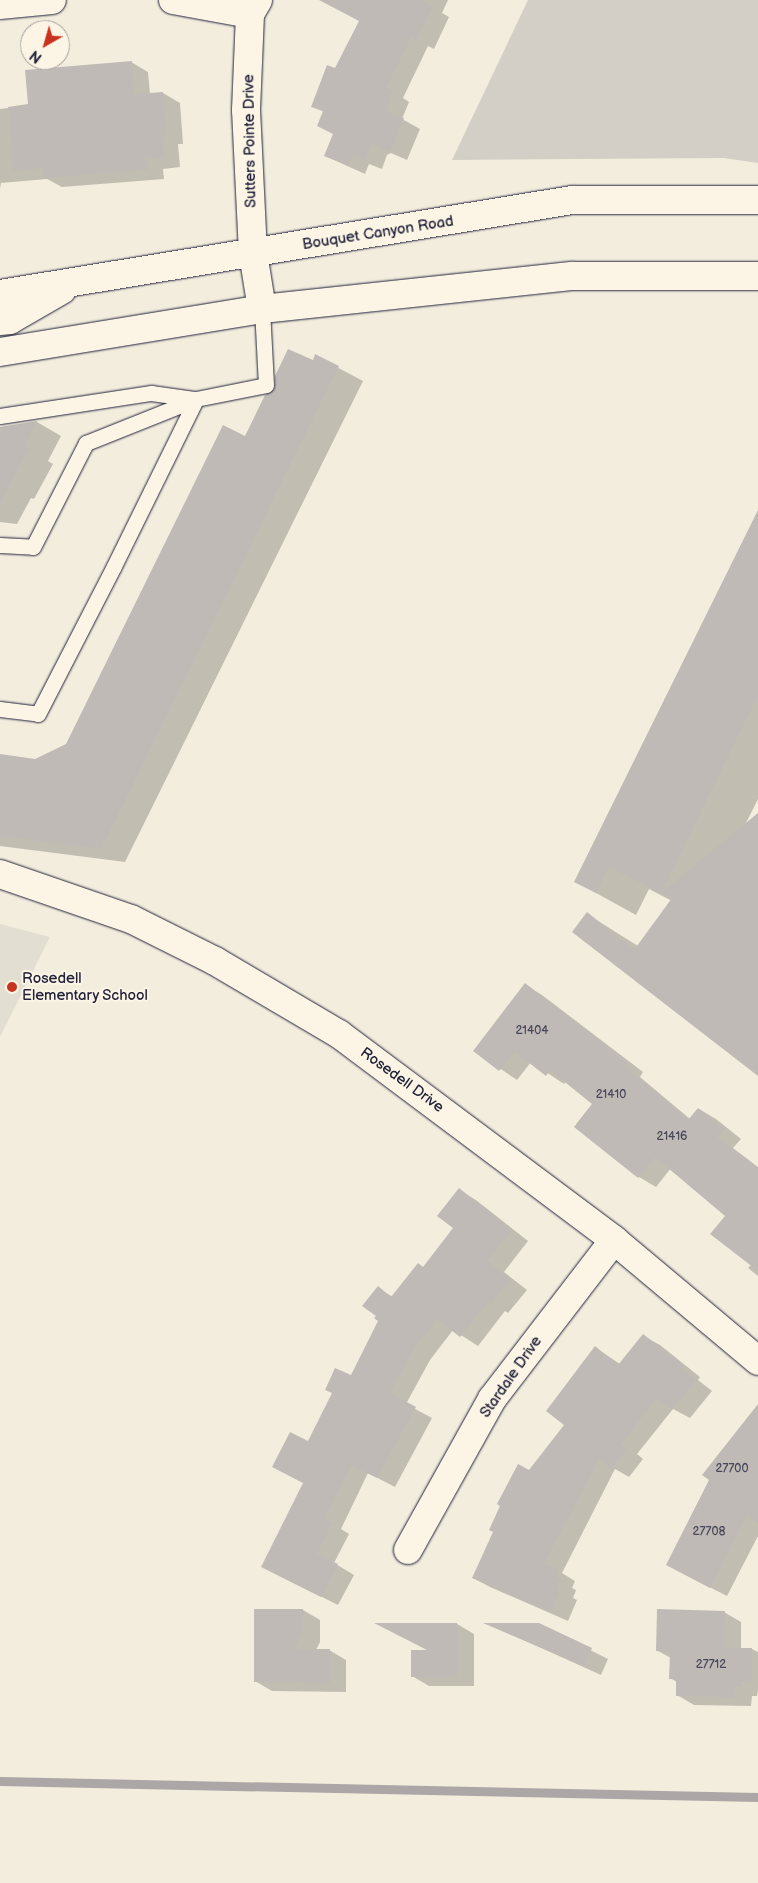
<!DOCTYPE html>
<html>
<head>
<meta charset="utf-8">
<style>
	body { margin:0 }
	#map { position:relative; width:758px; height:1883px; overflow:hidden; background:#f3edde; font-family:"Balsamiq Sans",sans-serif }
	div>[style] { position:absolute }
	.built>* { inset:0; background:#e3ded2 }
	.green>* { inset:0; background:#d4cfc6 }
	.shadow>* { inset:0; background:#0003 }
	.stream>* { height:9px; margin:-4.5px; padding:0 4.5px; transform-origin:4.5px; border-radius:4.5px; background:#aca7a6 }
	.building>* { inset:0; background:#bfbab6 }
	.roads { filter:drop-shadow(0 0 1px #22223b) drop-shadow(0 0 1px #22223b) }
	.lane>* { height:15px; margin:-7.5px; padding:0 7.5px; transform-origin:7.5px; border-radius:7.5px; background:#fcf5e5 }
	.street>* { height:28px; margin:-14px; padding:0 14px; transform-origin:14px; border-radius:14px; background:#fcf5e5 }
	.primary>* { height:28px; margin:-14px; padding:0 14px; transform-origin:14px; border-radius:14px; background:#fcf5e5 }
	.dots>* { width:14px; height:14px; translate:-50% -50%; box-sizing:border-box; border:2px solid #fcf5e5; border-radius:50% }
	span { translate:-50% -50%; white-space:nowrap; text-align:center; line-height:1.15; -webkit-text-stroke:4px #fcf5e5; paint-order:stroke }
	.number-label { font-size:12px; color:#49485a }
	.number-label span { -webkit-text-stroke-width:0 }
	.street-label { font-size:15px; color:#22223b }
	.poi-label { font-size:15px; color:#22223b }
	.left { translate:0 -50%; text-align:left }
	.north { position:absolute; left:20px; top:20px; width:50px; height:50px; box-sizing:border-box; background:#fcf5e5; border:1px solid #a5a1a1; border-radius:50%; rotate:218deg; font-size:14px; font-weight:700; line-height:20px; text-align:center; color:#22223b }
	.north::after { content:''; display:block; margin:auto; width:18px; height:22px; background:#c8321e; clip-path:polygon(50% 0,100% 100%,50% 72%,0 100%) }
</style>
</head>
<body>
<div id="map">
	<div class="built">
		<i style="clip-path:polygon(0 924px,50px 937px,0 1037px)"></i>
	</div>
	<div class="green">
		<i style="clip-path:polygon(528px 0,758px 0,758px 163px,724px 158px,452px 160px)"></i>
	</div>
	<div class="shadow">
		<i style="clip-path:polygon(350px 0,448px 0,442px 13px,449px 17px,434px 49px,428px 46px,403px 98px,409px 102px,402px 119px,420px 129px,407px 160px,391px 153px,387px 155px,382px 169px,369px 164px,365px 174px,325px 156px,334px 134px,324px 112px,313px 106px,335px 70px,360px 21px)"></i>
		<i style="clip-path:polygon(131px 62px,148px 72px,150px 94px,163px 93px,180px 103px,183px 144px,178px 144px,180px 167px,163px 169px,164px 179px,62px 187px,47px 179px,1px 183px,0 189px,0 109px,30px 105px)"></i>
		<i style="clip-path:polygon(316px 356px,363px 381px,125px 862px,0 846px,0 756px,35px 760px,67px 744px,246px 437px,313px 362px)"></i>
		<i style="clip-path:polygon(37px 422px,61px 436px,48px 461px,53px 464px,34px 499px,31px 498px,17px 524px,0 522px,0 428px)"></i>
		<i style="clip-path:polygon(758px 512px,758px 799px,745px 825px,758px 814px,758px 1075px,587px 914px,638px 946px,672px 901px,649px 889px,636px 915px,576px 882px)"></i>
		<i style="clip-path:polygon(525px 985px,542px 995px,643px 1072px,640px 1077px,690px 1119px,699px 1109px,716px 1119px,741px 1139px,733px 1148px,758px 1167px,758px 1276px,748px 1268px,752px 1264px,727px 1216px,671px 1168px,656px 1187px,639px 1177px,575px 1126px,593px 1103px,566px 1081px,564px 1084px,531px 1062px,517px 1080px,474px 1051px)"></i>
		<i style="clip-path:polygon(459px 1190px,476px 1200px,528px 1241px,504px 1272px,527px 1290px,508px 1313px,505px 1311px,478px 1346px,453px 1330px,430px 1360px,406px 1404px,432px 1418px,395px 1487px,368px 1473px,341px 1529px,349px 1534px,334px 1563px,354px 1575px,338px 1605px,280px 1576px,304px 1483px,308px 1443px,351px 1377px,379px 1321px,377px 1316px,378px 1288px,393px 1297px,418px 1264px,424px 1268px,455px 1228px)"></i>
		<i style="clip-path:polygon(643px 1336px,660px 1345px,700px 1377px,698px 1380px,712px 1391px,690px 1418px,673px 1409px,637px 1454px,643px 1459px,629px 1477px,615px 1469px,562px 1573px,575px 1581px,572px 1588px,576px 1590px,573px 1598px,577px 1600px,568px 1621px,490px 1587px,473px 1578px,530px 1471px,565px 1425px,596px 1348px,620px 1364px)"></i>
		<i style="clip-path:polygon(758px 1427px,758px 1536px,727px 1596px,684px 1574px)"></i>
		<i style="clip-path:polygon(303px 1610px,320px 1620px,320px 1642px,316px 1650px,329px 1650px,346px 1660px,346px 1692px,272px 1691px,255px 1681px)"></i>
		<i style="clip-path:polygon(724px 1612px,741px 1622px,741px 1649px,752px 1649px,758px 1652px,758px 1691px,757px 1696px,752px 1696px,751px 1706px,694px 1705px,677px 1695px,677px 1682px,670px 1678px,671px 1658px,658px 1651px)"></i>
		<i style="clip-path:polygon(378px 1624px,457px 1624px,474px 1634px,474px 1686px,429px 1686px,412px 1676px,430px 1651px)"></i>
		<i style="clip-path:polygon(488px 1624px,539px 1624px,608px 1659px,601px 1675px)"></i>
	</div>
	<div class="stream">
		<i style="left:0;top:1781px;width:758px;rotate:1.21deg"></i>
	</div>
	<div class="building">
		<i style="clip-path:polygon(319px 0,420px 0,433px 7px,416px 40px,411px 37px,386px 88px,393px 91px,385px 110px,404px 118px,390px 152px,373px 144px,370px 146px,365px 160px,352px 155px,348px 165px,324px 156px,333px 134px,317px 126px,323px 111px,311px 107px,327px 65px,335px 68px,359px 21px)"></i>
		<i style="clip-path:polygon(132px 61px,134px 94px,163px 92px,167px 135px,162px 135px,164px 158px,146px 159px,147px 170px,44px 178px,43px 168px,14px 171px,8px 107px,28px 104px,25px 70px)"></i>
		<i style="clip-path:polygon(288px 349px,313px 360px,315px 354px,339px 366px,101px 849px,0 836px,0 754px,35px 759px,66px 744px,223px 425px,245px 436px,265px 395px,274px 389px,275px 376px)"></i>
		<i style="clip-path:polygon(37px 421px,24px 446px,29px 448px,0 503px,0 427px)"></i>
		<i style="clip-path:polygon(758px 510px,758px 696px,661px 893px,609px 867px,596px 893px,574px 882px)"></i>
		<i style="clip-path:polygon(758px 813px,758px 1076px,572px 932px,587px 912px,634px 950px,672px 898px,661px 893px)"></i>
		<i style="clip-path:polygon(525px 983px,627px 1062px,624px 1066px,688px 1120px,698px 1108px,725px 1129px,717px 1138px,758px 1168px,758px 1271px,710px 1234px,725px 1216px,655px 1157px,638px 1178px,574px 1127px,592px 1104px,550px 1070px,546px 1076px,515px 1052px,499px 1071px,473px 1051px)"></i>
		<i style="clip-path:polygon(459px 1188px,512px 1230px,487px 1261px,510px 1280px,491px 1304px,488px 1302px,460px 1337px,437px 1319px,413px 1350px,390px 1393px,416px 1407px,377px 1478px,351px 1465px,324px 1519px,332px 1523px,317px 1554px,338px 1564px,321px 1597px,261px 1567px,303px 1483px,272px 1467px,290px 1432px,308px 1441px,332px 1393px,325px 1390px,335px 1368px,351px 1375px,378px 1321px,374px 1318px,376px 1316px,362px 1306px,378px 1286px,391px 1297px,418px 1263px,423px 1267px,453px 1228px,437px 1216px)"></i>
		<i style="clip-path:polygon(643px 1334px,684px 1366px,682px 1369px,696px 1380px,672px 1410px,657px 1398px,621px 1444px,627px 1448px,612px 1469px,599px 1459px,544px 1564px,559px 1570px,555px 1577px,560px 1579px,557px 1588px,560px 1590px,551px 1612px,472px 1578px,493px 1532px,489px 1530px,500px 1506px,497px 1504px,518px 1464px,529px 1470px,564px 1425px,546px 1411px,595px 1346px,618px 1365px)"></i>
		<i style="clip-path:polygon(758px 1404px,758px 1523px,747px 1515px,710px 1588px,666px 1565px,709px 1480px,702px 1475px)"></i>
		<i style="clip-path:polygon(254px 1609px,303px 1609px,303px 1632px,294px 1649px,330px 1649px,330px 1683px,254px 1682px)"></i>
		<i style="clip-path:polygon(657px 1609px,725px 1611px,724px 1648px,752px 1648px,752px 1682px,741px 1682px,741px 1687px,735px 1687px,735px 1697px,676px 1696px,676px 1679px,669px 1679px,670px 1652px,656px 1651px)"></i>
		<i style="clip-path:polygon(374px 1623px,457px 1623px,457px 1677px,411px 1677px,411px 1650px,427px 1650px)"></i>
		<i style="clip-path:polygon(483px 1623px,539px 1623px,592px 1648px,584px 1666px)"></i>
	</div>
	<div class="roads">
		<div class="lane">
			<i style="left:0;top:416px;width:153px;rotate:-8.7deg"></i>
			<i style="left:151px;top:393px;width:43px;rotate:7.9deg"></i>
			<i style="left:0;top:545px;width:33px;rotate:3deg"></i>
			<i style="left:33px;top:547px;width:117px;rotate:-63deg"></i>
			<i style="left:86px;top:443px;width:118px;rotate:-21.8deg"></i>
			<i style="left:196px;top:399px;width:71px;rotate:-11.3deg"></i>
			<i style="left:266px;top:385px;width:76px;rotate:-93deg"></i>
			<i style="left:0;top:709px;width:38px;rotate:7deg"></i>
			<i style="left:38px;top:714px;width:166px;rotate:-62.8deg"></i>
			<i style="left:114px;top:566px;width:186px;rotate:-63.8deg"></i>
		</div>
		<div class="street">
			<i style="left:173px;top:0;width:78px;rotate:10.3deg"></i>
			<i style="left:0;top:5px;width:52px;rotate:-5.5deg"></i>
			<i style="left:253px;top:253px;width:143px;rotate:-92.8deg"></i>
			<i style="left:246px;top:110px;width:96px;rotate:-87.6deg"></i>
			<i style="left:250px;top:14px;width:16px;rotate:-60deg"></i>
			<i style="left:0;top:874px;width:139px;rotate:19deg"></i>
			<i style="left:131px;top:919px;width:94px;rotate:26.6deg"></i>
			<i style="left:215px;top:961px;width:144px;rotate:30.5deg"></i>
			<i style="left:339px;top:1034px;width:344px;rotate:36.8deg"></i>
			<i style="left:614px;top:1240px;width:188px;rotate:40deg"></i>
			<i style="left:408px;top:1550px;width:173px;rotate:-60.9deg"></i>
			<i style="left:492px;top:1399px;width:200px;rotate:-52.5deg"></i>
		</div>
		<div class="primary">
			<i style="left:253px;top:253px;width:57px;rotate:80.9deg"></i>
			<i style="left:0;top:294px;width:580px;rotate:-9.33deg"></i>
			<i style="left:572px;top:200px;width:186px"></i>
			<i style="left:0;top:321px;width:10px;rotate:-6deg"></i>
			<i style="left:10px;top:320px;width:60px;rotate:-30deg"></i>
			<i style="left:0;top:352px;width:266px;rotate:-9.3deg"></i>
			<i style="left:262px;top:309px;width:313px;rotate:-6.1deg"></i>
			<i style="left:573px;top:276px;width:185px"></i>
		</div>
	</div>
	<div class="dots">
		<i style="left:12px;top:987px;background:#c8321e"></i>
	</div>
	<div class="number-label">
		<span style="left:532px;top:1031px">21404</span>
		<span style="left:611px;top:1095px">21410</span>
		<span style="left:672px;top:1137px">21416</span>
		<span style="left:732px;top:1469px">27700</span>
		<span style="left:709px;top:1532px">27708</span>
		<span style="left:711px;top:1665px">27712</span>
	</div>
	<div class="street-label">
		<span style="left:250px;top:141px;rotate:-91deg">Sutters Pointe Drive</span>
		<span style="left:378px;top:233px;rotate:-9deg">Bouquet Canyon Road</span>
		<span style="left:402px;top:1080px;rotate:36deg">Rosedell Drive</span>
		<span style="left:511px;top:1377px;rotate:-55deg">Stardale Drive</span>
	</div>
	<div class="poi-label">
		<span class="left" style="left:22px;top:987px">Rosedell<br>Elementary School</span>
	</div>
	<div class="north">N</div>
</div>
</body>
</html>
